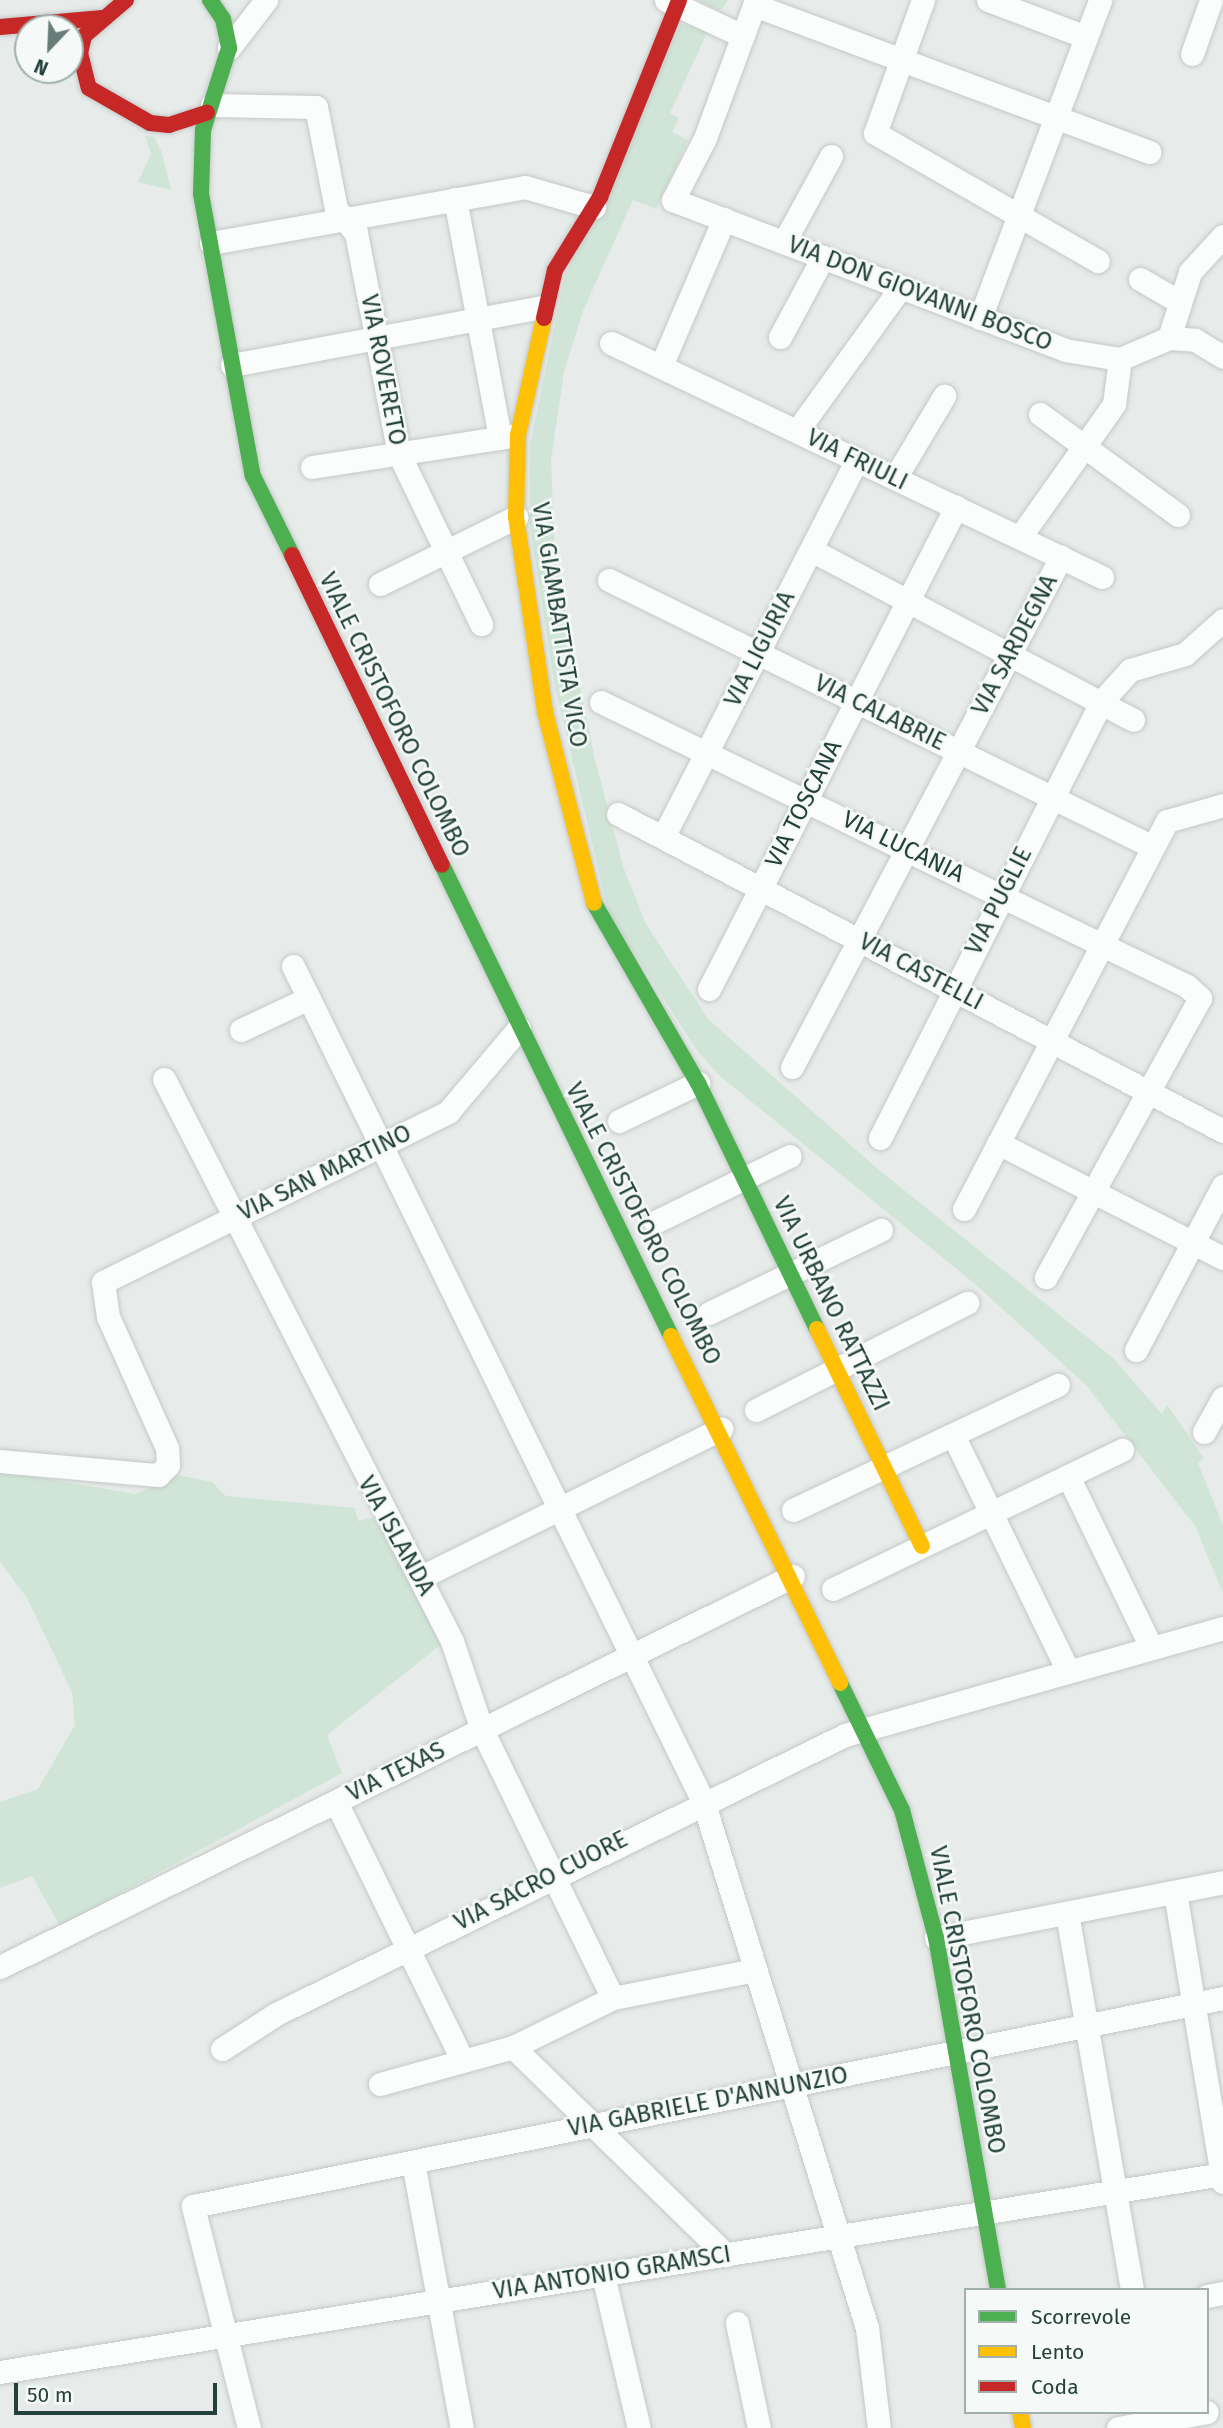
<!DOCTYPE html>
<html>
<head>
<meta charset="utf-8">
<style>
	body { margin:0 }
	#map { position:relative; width:1223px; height:2428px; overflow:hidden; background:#e7ecea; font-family:"Fira Sans",sans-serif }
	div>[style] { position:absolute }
	.green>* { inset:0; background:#d0e5d7 }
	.roads { filter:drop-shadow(0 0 2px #c4c9c7) drop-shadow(0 0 2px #c4c9c7) }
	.street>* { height:23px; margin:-11.5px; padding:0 11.5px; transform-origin:11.5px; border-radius:11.5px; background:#fbfcfc }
	.fast>* { height:16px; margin:-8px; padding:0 8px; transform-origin:8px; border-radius:8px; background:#4caf50 }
	.slow>* { height:16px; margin:-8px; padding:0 8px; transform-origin:8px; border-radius:8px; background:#ffc107 }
	.jam>* { height:16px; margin:-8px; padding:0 8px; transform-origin:8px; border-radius:8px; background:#c62828 }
	span { translate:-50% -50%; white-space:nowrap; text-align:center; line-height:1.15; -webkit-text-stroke:5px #f5faf8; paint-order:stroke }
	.street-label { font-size:24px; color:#23413a }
	.legend { position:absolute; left:964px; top:2288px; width:245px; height:126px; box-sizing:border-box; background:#f5faf8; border:2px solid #a1b0ac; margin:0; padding:9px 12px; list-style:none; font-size:21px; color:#23413a }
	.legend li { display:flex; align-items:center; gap:14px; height:35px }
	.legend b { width:35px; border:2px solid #a1b0ac }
	.north { position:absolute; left:14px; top:14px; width:70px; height:70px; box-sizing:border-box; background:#f5faf8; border:2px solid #a1b0ac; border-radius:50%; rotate:203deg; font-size:19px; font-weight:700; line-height:28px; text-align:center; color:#23413a }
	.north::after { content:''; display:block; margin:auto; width:24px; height:32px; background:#687d78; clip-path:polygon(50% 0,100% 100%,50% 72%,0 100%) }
	.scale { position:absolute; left:14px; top:2383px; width:203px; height:32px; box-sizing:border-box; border:4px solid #23413a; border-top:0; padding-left:9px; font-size:21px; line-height:24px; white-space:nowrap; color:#23413a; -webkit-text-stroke:5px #f5faf8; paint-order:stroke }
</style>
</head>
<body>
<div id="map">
	<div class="green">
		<i style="clip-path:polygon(698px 0,728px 0,720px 11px)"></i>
		<i style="clip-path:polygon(681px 24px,708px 31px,670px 113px,679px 118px,672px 132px,688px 140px,656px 209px,633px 200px,583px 311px,564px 372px,551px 460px,555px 558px,595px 760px,624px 869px,646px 924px,708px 1019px,879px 1170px,1113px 1358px,1162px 1414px,1167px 1405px,1204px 1458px,1198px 1463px,1223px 1525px,1223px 1593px,1195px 1526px,1087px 1386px,975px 1284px,720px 1076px,698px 1052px,609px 914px,555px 687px,530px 527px,530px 445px,565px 276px)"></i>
		<i style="clip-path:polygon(145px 136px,154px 137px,162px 153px,171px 190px,138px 182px,151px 154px)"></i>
		<i style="clip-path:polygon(0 1471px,136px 1494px,178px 1475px,212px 1482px,226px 1496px,355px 1508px,358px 1521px,377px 1517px,443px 1643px,327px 1735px,342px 1773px,60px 1926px,32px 1876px,0 1888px,0 1802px,38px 1789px,75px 1725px,72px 1692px,27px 1598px,0 1562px)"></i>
	</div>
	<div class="roads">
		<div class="street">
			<i style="left:666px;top:0;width:85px;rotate:25.1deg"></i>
			<i style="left:756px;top:0;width:147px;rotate:110.3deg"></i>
			<i style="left:705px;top:138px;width:70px;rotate:117.3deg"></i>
			<i style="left:673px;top:200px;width:420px;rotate:20.9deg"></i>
			<i style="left:1065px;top:350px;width:56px;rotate:9.3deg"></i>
			<i style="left:1120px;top:359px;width:53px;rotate:-23.2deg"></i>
			<i style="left:1169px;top:338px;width:26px;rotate:4deg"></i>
			<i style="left:1195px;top:340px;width:33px;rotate:31deg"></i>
			<i style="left:923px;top:0;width:141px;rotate:109.8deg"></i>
			<i style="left:875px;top:133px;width:257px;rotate:29.9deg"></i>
			<i style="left:988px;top:0;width:105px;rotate:20.7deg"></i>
			<i style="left:754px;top:5px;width:422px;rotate:20.4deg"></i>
			<i style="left:229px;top:48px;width:61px;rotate:-52.4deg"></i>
			<i style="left:1192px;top:54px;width:57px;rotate:-70.6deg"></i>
			<i style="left:212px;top:105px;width:104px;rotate:1.1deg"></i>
			<i style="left:316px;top:107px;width:104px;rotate:78.9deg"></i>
			<i style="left:336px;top:209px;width:31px;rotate:50deg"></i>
			<i style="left:356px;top:233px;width:225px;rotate:79deg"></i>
			<i style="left:399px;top:454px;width:189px;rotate:64.2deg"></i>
			<i style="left:455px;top:199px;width:243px;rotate:79.3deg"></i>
			<i style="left:784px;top:242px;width:98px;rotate:-61.3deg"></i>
			<i style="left:211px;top:243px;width:319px;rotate:-10.1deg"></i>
			<i style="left:525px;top:187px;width:72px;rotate:16.2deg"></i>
			<i style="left:1140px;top:279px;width:42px;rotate:30.3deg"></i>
			<i style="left:980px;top:318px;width:340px;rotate:-69.3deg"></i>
			<i style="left:780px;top:337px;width:91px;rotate:-61.7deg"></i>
			<i style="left:1169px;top:338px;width:69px;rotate:-72.3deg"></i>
			<i style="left:1190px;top:272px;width:49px;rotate:-47.5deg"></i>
			<i style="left:611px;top:343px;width:544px;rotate:25.48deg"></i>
			<i style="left:232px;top:365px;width:316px;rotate:-10.6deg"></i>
			<i style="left:661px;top:366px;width:160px;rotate:-66.8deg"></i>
			<i style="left:1040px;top:414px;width:171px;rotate:36.2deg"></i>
			<i style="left:797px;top:431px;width:178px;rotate:-54.2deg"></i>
			<i style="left:312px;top:467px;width:203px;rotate:-8.8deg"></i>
			<i style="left:895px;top:478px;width:96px;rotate:-59.1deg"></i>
			<i style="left:1020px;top:537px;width:163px;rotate:-54.7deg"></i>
			<i style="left:1114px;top:404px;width:45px;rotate:-82.4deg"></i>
			<i style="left:811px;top:550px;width:364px;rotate:27.8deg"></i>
			<i style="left:609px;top:580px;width:604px;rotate:26.14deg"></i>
			<i style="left:380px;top:584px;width:152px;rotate:-26.2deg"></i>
			<i style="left:601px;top:702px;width:651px;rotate:25.86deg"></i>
			<i style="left:1187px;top:986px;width:18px;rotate:43deg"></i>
			<i style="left:1200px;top:998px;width:319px;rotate:118.9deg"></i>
			<i style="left:618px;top:814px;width:683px;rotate:27.65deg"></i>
			<i style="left:663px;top:837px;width:424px;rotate:-62.8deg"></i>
			<i style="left:293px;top:966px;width:930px;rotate:63.85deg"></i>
			<i style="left:703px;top:1801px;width:552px;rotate:72.71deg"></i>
			<i style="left:867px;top:2328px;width:101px;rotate:83.2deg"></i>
			<i style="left:709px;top:989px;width:542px;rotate:-62.87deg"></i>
			<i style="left:241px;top:1030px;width:75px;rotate:-25.2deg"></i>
			<i style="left:792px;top:1067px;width:577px;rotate:-62.19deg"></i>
			<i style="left:164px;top:1079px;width:631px;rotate:62.87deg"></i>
			<i style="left:452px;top:1641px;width:94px;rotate:71.4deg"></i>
			<i style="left:482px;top:1730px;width:298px;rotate:64deg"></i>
			<i style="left:619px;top:1121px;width:88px;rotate:-25.7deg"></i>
			<i style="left:880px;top:1138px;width:489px;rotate:-63.1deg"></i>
			<i style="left:1101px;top:702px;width:43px;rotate:-47.8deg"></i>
			<i style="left:1130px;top:670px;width:57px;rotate:-16.2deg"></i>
			<i style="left:1185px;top:654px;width:51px;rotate:-41.8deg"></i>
			<i style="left:998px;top:1143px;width:253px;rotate:27.1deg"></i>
			<i style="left:964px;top:1209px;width:438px;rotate:-62.4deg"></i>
			<i style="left:1167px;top:821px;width:58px;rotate:-15.9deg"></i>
			<i style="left:655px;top:1222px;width:150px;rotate:-26.1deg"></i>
			<i style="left:709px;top:1313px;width:191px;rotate:-25.8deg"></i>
			<i style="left:1136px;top:1350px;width:186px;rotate:-62.1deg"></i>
			<i style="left:756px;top:1410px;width:237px;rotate:-26.9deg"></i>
			<i style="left:1204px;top:1432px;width:39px;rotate:-61deg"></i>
			<i style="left:953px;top:1435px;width:263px;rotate:64deg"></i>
			<i style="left:0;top:1461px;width:159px;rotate:5.1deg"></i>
			<i style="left:158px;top:1475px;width:14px;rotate:-45deg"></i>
			<i style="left:168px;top:1465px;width:17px;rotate:-93deg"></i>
			<i style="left:167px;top:1448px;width:144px;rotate:-114.2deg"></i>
			<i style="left:108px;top:1317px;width:35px;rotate:-98deg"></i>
			<i style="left:103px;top:1282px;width:385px;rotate:-26.2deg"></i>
			<i style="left:448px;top:1112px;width:110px;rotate:-49.8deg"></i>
			<i style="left:1068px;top:1476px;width:190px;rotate:64.1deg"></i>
			<i style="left:793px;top:1510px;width:293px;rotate:-25.3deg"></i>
			<i style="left:421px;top:1577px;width:335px;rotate:-26.3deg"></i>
			<i style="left:833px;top:1589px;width:321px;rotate:-25.7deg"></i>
			<i style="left:336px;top:1802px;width:284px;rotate:63.9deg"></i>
			<i style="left:1175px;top:1892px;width:294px;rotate:80.6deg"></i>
			<i style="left:1067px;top:1913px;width:383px;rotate:80.2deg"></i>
			<i style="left:936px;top:1938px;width:292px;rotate:-11deg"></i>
			<i style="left:0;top:1967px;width:884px;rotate:-26.25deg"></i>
			<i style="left:513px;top:2047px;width:298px;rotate:44.3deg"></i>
			<i style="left:222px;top:2049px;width:64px;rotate:-32.9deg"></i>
			<i style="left:276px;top:2014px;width:634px;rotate:-26.12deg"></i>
			<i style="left:845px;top:1735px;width:393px;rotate:-15.8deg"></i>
			<i style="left:380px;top:2084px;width:138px;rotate:-15.5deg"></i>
			<i style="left:513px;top:2047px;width:111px;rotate:-26.1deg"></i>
			<i style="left:613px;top:1998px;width:145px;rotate:-11.2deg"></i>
			<i style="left:413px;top:2162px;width:270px;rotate:79.6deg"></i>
			<i style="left:603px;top:2275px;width:157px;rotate:76.8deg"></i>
			<i style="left:1207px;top:2296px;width:16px;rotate:-11deg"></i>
			<i style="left:737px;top:2323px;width:107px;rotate:78.2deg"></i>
			<i style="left:0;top:2372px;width:1239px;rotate:-9.2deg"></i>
			<i style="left:249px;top:2428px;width:229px;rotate:-104.2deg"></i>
			<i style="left:193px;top:2206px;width:1051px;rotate:-11.42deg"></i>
			<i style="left:1118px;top:2428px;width:90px;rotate:-10.2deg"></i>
		</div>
		<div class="fast">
			<i style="left:210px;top:0;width:23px;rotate:56deg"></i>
			<i style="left:223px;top:19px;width:30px;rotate:78deg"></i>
			<i style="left:229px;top:48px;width:86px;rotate:107.6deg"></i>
			<i style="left:203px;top:130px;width:64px;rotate:91.8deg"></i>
			<i style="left:201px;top:194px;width:287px;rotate:79.6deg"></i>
			<i style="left:253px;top:476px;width:88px;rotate:63.7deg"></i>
			<i style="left:442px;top:865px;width:524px;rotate:64.07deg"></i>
			<i style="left:594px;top:903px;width:208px;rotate:60deg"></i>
			<i style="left:698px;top:1083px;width:273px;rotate:64.2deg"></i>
			<i style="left:840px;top:1683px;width:141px;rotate:64deg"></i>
			<i style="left:902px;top:1810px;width:132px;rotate:75.1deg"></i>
			<i style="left:936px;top:1938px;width:357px;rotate:80deg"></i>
		</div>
		<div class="slow">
			<i style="left:544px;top:318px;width:120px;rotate:102.5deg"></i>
			<i style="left:518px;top:435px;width:82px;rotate:91.4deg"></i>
			<i style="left:516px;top:517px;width:197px;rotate:81.5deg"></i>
			<i style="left:545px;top:712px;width:197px;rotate:75.6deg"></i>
			<i style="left:817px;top:1329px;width:241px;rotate:64.2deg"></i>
			<i style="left:671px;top:1336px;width:386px;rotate:64deg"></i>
			<i style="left:1020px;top:2412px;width:16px;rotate:79deg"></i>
		</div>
		<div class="jam">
			<i style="left:126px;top:0;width:55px;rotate:139.4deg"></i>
			<i style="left:84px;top:36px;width:17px;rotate:103deg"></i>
			<i style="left:80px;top:53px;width:36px;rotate:76deg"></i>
			<i style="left:89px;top:88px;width:70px;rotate:29.8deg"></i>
			<i style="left:150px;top:123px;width:19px;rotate:6deg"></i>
			<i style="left:169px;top:125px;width:40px;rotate:-18deg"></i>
			<i style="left:0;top:27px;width:103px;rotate:-5deg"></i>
			<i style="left:544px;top:318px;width:49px;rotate:-77.1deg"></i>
			<i style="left:555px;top:270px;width:86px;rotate:-58.3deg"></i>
			<i style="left:600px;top:197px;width:212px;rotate:-68.1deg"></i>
			<i style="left:292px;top:555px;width:344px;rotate:64.2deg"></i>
		</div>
	</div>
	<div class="street-label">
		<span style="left:920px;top:294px;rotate:21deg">VIA DON GIOVANNI BOSCO</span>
		<span style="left:383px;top:370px;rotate:79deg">VIA ROVERETO</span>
		<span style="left:857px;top:460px;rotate:26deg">VIA FRIULI</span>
		<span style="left:559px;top:625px;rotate:81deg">VIA GIAMBATTISTA VICO</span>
		<span style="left:1015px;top:645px;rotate:-62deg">VIA SARDEGNA</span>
		<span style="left:760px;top:649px;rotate:-63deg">VIA LIGURIA</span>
		<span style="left:880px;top:713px;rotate:26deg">VIA CALABRIE</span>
		<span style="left:394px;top:715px;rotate:64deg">VIALE CRISTOFORO COLOMBO</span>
		<span style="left:804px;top:804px;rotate:-63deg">VIA TOSCANA</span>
		<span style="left:903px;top:847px;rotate:26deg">VIA LUCANIA</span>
		<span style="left:999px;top:901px;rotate:-63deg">VIA PUGLIE</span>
		<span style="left:921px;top:972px;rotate:28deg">VIA CASTELLI</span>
		<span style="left:325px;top:1173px;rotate:-26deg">VIA SAN MARTINO</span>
		<span style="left:643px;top:1224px;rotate:63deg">VIALE CRISTOFORO COLOMBO</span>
		<span style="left:831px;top:1304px;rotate:64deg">VIA URBANO RATTAZZI</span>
		<span style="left:396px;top:1536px;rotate:61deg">VIA ISLANDA</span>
		<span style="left:396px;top:1772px;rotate:-26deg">VIA TEXAS</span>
		<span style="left:541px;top:1881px;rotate:-27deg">VIA SACRO CUORE</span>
		<span style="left:967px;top:2000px;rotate:79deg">VIALE CRISTOFORO COLOMBO</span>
		<span style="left:708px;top:2102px;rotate:-11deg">VIA GABRIELE D'ANNUNZIO</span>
		<span style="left:612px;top:2273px;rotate:-9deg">VIA ANTONIO GRAMSCI</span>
	</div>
	<ul class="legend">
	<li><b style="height:9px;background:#4caf50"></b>Scorrevole</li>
	<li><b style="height:9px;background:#ffc107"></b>Lento</li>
	<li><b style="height:9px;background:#c62828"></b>Coda</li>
	</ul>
	<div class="north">N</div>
	<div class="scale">50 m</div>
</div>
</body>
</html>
